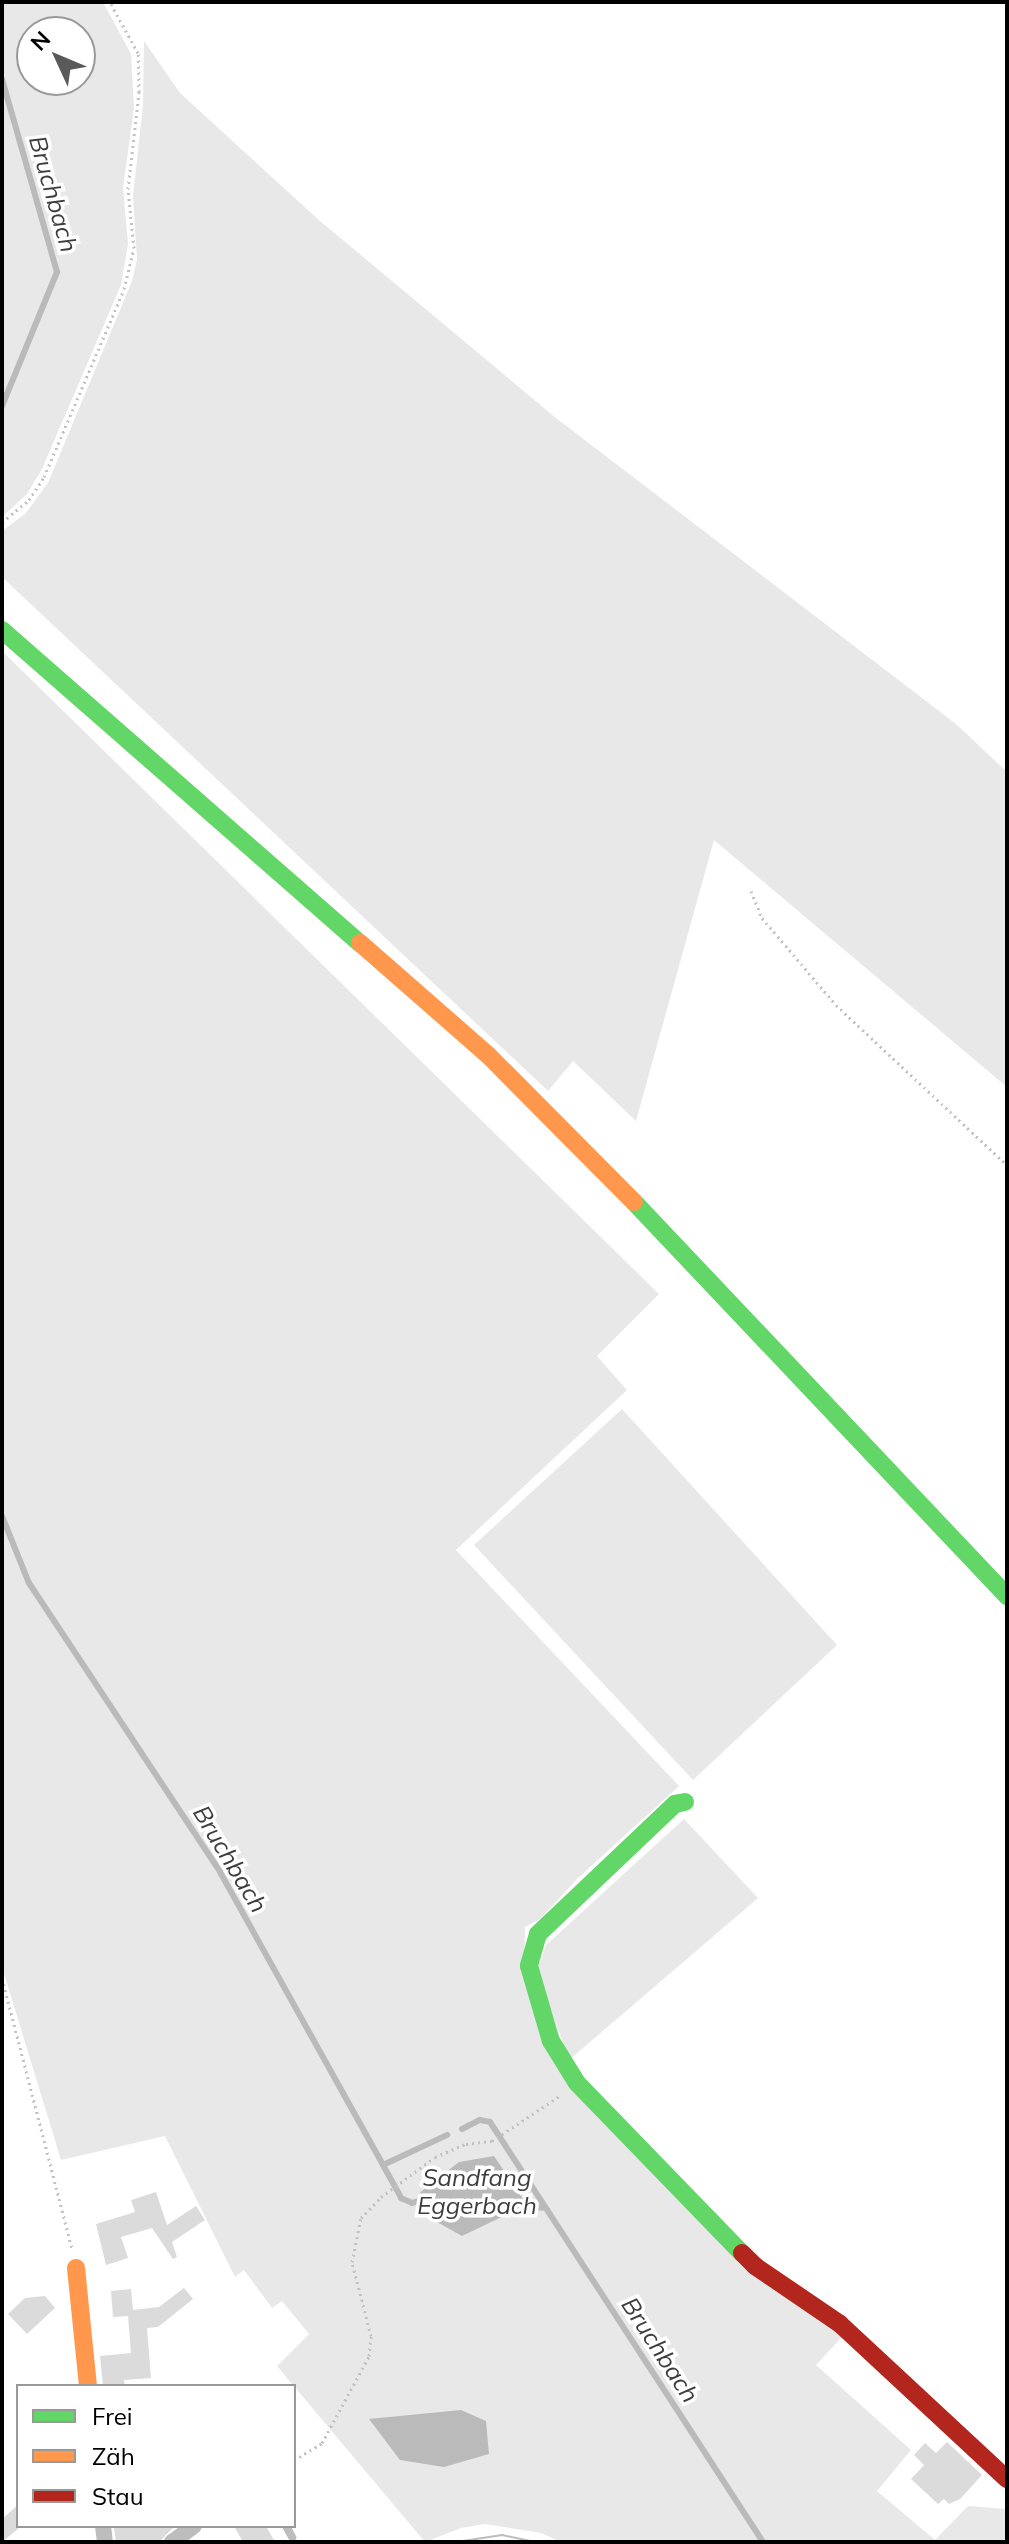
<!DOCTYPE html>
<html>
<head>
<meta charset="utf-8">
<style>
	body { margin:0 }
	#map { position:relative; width:1009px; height:2544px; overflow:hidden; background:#fff; font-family:Mulish,sans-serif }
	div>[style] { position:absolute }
	.green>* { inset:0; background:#e8e8e8 }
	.water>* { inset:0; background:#bababa }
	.stream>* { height:6px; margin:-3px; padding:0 3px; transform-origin:3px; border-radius:3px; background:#bababa }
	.building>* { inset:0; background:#dbdbdb }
	.path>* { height:3px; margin-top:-1.5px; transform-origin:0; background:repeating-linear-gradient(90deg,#c2c2c2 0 2px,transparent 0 6px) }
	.lane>* { height:8px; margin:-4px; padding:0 4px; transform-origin:4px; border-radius:4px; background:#bdbdbd }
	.street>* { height:16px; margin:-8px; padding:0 8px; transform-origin:8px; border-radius:8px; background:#bdbdbd }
	.fast>* { height:18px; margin:-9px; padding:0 9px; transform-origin:9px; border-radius:9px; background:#63d668 }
	.slow>* { height:18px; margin:-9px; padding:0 9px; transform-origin:9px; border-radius:9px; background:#ff974d }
	.jam>* { height:18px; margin:-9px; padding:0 9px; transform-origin:9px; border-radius:9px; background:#b3261e }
	.tram>* { height:2px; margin:-1px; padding:0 1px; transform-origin:1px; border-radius:1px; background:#bdbdbd }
	span { translate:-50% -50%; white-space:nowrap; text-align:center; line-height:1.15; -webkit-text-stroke:7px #fff; paint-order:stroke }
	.water-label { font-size:24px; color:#3d3d3d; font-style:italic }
	.frame { position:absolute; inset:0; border:4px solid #000; pointer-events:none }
	.legend { position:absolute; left:16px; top:2384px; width:280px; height:144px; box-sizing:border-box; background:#fff; border:2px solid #999; margin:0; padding:10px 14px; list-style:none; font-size:24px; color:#000 }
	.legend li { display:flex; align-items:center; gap:16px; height:40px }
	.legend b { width:40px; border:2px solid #999 }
	.north { position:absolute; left:16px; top:16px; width:80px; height:80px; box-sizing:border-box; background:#fff; border:2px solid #999; border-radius:50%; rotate:314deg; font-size:22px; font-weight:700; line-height:32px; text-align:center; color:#000 }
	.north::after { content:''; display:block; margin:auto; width:28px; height:36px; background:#595959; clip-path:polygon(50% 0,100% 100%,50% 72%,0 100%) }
</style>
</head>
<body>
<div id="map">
	<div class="green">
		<i style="clip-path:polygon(evenodd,2px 2px,103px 2px,131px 54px,134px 108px,123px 188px,128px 244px,121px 285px,42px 469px,27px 494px,2px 517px,2px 2px,80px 32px,80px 80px,32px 80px,32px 32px,80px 32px)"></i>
		<i style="clip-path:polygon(144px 41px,180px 93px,320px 221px,556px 418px,956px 724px,1007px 772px,1007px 1087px,714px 840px,636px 1121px,573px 1061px,548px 1091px,2px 577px,2px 531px,25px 514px,48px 483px,132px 281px,137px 260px,133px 196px,143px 105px)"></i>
		<i style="clip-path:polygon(2px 651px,659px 1294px,597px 1356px,627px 1390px,456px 1550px,679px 1786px,577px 1879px,540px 1919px,525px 1927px,524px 1970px,554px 2059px,842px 2337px,816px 2365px,911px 2450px,877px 2491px,935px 2540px,968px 2506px,1007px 2509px,1007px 2542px,561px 2542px,541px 2533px,485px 2524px,461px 2528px,425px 2542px,277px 2366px,309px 2334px,282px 2301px,272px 2308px,244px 2270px,235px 2277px,165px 2136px,61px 2160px,2px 1967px)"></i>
		<i style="clip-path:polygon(622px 1409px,837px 1645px,693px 1780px,474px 1545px)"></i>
		<i style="clip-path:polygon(684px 1819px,758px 1898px,569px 2060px,537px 1970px,546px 1945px)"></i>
	</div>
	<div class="water">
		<i style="clip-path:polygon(494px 2156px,527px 2205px,462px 2236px,437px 2222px,418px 2194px,459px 2162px)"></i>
		<i style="clip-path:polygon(461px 2410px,486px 2421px,489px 2454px,444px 2467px,400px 2460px,369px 2419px)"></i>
	</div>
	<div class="stream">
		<i style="left:2px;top:79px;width:201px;rotate:74.1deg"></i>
		<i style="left:57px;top:272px;width:145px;rotate:112.3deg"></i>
		<i style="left:2px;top:1516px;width:72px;rotate:68.1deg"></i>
		<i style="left:29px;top:1583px;width:346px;rotate:56.5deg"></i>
		<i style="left:220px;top:1872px;width:335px;rotate:60.9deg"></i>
		<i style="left:383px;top:2165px;width:71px;rotate:-25.1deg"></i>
		<i style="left:462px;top:2129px;width:20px;rotate:-27deg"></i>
		<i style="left:480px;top:2120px;width:10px;rotate:11deg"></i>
		<i style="left:490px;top:2122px;width:501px;rotate:56.98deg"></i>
		<i style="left:383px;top:2165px;width:38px;rotate:61deg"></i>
		<i style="left:401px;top:2198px;width:12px;rotate:24deg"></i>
		<i style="left:412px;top:2203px;width:14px;rotate:-17deg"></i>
		<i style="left:520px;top:2205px;width:23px;rotate:7deg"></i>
	</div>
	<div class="building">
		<i style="clip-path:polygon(156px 2192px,167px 2225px,196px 2206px,205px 2220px,172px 2242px,177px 2257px,173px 2259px,152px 2228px,121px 2237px,128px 2258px,106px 2265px,96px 2224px,135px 2212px,131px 2200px)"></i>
		<i style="clip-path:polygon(184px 2288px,193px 2299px,158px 2327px,147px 2328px,151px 2378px,124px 2380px,125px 2386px,103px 2386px,100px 2356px,131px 2353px,128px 2316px,113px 2317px,111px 2291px,131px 2289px,133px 2310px,159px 2307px)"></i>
		<i style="clip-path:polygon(45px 2296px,55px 2308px,27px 2334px,8px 2314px,25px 2298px)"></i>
		<i style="clip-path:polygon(947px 2442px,982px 2475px,960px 2499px,949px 2504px,944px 2499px,938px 2504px,911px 2479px,924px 2465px,914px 2455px,925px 2443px,936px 2453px)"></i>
		<i style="clip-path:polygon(18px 2505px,18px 2529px,2px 2542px,2px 2519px)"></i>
		<i style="clip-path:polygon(175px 2526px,159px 2542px,116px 2542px,114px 2528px)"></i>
		<i style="clip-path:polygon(234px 2526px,266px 2526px,275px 2542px,243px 2542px)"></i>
	</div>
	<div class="path">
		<i style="left:2px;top:522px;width:35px;rotate:-39deg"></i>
		<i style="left:29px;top:500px;width:27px;rotate:-57deg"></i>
		<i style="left:44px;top:477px;width:204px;rotate:-66.9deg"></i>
		<i style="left:124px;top:289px;width:42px;rotate:-76.3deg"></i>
		<i style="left:134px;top:248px;width:59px;rotate:-95.8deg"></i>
		<i style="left:128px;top:189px;width:98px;rotate:-83.5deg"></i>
		<i style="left:139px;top:92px;width:39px;rotate:-91deg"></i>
		<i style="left:138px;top:53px;width:58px;rotate:-118.8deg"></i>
		<i style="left:751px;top:891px;width:29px;rotate:68deg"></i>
		<i style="left:762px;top:918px;width:114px;rotate:49.6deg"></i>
		<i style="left:836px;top:1005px;width:234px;rotate:43.1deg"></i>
		<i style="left:2px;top:1978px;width:279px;rotate:75.5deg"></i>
		<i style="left:294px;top:2460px;width:33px;rotate:-31deg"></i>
		<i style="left:322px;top:2443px;width:99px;rotate:-61.6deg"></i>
		<i style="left:369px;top:2356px;width:20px;rotate:-84deg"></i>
		<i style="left:371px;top:2336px;width:76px;rotate:-104.4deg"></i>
		<i style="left:352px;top:2262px;width:45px;rotate:-78.4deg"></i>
		<i style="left:361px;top:2218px;width:29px;rotate:-46deg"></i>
		<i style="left:381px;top:2197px;width:67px;rotate:-36.5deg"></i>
		<i style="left:435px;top:2157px;width:34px;rotate:-23deg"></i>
		<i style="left:466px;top:2144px;width:26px;rotate:-7deg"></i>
		<i style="left:492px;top:2141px;width:83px;rotate:-33.7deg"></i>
	</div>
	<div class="lane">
		<i style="left:286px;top:2526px;width:13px;rotate:61deg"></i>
	</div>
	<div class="street">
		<i style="left:103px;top:2526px;width:16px;rotate:83deg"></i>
		<i style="left:172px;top:2542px;width:27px;rotate:-36deg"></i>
	</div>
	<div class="fast">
		<i style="left:2px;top:630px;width:476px;rotate:41.2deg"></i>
		<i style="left:634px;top:1202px;width:543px;rotate:46.57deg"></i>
		<i style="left:685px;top:1802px;width:10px;rotate:169deg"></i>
		<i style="left:675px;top:1804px;width:189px;rotate:136.5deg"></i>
		<i style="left:538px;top:1934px;width:33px;rotate:106deg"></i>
		<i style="left:529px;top:1966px;width:78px;rotate:73.7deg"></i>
		<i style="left:551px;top:2041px;width:49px;rotate:58.2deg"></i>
		<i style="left:577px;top:2083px;width:237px;rotate:45.9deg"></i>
	</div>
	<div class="slow">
		<i style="left:360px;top:943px;width:170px;rotate:41.2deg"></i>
		<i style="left:488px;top:1055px;width:207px;rotate:45.2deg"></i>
		<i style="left:76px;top:2268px;width:119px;rotate:84.2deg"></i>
	</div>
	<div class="jam">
		<i style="left:742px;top:2253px;width:18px;rotate:45deg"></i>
		<i style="left:755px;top:2266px;width:103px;rotate:34.3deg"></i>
		<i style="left:840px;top:2324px;width:228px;rotate:42.9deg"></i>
	</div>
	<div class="tram">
		<i style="left:456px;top:2542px;width:47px;rotate:-8.7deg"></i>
		<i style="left:502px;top:2535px;width:35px;rotate:12deg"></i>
	</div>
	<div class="water-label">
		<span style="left:53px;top:194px;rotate:74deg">Bruchbach</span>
		<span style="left:230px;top:1859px;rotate:59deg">Bruchbach</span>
		<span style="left:477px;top:2192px">Sandfang<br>Eggerbach</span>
		<span style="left:660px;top:2350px;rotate:57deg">Bruchbach</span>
	</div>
	<div class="frame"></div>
	<ul class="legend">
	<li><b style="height:10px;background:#63d668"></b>Frei</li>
	<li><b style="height:10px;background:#ff974d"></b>Zäh</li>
	<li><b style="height:10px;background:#b3261e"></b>Stau</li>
	</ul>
	<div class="north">N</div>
</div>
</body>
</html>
